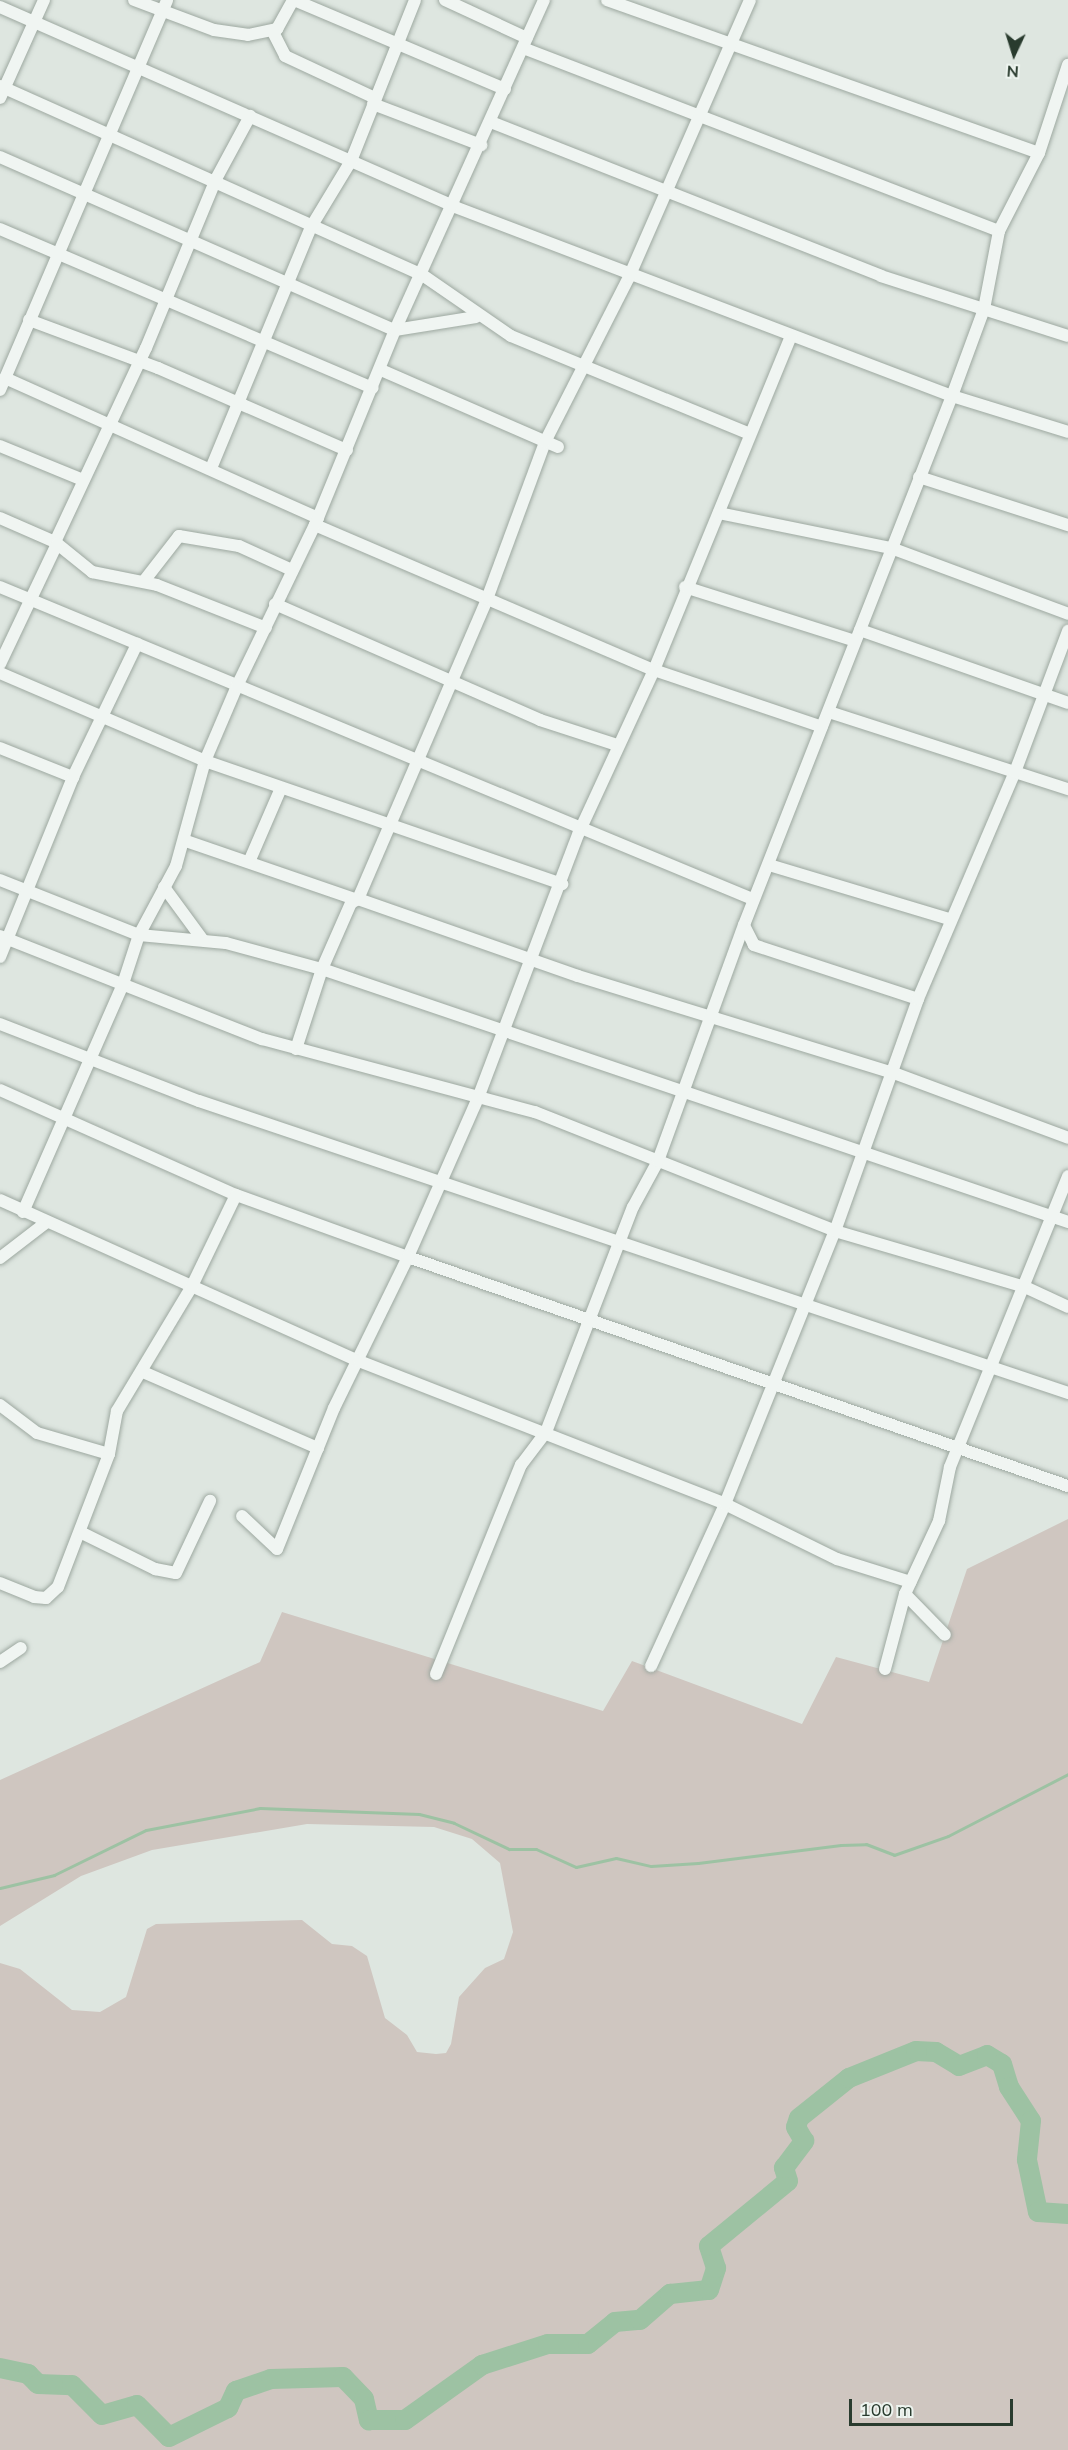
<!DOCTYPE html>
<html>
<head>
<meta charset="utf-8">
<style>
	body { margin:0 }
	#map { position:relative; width:1068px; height:2450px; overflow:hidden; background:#dee6e0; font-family:Mulish,sans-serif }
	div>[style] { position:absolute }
	.green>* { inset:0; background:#cfc6c0 }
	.stream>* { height:3px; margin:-1.5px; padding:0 1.5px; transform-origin:1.5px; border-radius:1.5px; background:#9dc2a3 }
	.river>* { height:20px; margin:-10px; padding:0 10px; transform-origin:10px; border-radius:10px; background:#9dc2a3 }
	.roads { filter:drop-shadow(0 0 2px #9da8a0) drop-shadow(0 0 2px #9da8a0) }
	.minor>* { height:12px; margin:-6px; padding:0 6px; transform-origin:6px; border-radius:6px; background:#f0f5f2 }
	span { translate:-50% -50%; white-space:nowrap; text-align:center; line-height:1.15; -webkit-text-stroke:4.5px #edf4ef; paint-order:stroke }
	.north { position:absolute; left:984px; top:24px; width:60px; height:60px; -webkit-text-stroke:4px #edf4ef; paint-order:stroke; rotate:184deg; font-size:16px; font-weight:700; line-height:24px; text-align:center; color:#293b2e }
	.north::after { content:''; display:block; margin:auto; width:21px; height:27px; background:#293b2e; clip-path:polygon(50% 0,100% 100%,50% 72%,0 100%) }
	.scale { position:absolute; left:849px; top:2399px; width:164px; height:27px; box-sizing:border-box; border:3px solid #293b2e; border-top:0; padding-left:8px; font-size:18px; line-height:21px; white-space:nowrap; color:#293b2e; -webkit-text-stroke:4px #edf4ef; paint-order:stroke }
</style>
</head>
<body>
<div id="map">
	<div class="green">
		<i style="clip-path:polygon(1068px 1519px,1068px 2450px,0 2450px,0 1963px,20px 1969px,72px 2010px,100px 2012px,126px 1997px,147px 1929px,156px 1924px,302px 1920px,332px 1944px,352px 1946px,367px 1956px,385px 2018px,407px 2035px,417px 2052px,436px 2054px,446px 2053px,451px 2044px,459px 1997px,485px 1968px,504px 1959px,513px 1932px,500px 1863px,472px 1839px,434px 1827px,307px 1824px,152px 1850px,81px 1876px,0 1926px,0 1780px,260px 1662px,282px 1612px,603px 1711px,632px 1661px,802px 1724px,836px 1657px,929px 1682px,967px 1569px)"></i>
	</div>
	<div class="stream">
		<i style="left:0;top:1888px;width:56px;rotate:-13.5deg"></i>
		<i style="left:54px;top:1875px;width:102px;rotate:-26.1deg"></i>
		<i style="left:146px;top:1830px;width:116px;rotate:-10.9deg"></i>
		<i style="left:260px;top:1808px;width:159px;rotate:2.2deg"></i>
		<i style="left:419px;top:1814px;width:36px;rotate:14deg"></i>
		<i style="left:454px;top:1823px;width:61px;rotate:25.3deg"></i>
		<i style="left:509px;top:1849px;width:27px"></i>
		<i style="left:536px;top:1849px;width:44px;rotate:24.2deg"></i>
		<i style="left:576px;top:1867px;width:41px;rotate:-12.7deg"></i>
		<i style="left:616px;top:1858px;width:36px;rotate:13deg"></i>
		<i style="left:651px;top:1866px;width:47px;rotate:-3.7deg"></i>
		<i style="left:698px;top:1863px;width:144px;rotate:-7.2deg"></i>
		<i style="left:841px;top:1845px;width:25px;rotate:-2deg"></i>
		<i style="left:866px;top:1844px;width:30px;rotate:21deg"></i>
		<i style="left:894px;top:1855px;width:57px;rotate:-19.4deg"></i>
		<i style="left:948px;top:1836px;width:135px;rotate:-27.3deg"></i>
	</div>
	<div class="river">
		<i style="left:0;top:2368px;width:29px;rotate:12deg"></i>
		<i style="left:28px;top:2374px;width:14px;rotate:45deg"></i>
		<i style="left:38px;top:2384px;width:34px;rotate:2deg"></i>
		<i style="left:72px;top:2385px;width:42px;rotate:45deg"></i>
		<i style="left:102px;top:2415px;width:36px;rotate:-16deg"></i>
		<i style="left:137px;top:2405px;width:45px;rotate:45deg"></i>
		<i style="left:169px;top:2437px;width:66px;rotate:-26.2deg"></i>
		<i style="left:228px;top:2408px;width:19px;rotate:-65deg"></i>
		<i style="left:236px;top:2391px;width:37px;rotate:-19deg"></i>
		<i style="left:271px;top:2379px;width:72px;rotate:-1.6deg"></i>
		<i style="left:343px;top:2377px;width:30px;rotate:46deg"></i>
		<i style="left:364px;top:2399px;width:22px;rotate:77deg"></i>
		<i style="left:369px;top:2420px;width:36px"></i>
		<i style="left:405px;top:2420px;width:95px;rotate:-35.5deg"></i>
		<i style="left:482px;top:2365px;width:69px;rotate:-17.7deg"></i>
		<i style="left:548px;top:2344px;width:40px"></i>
		<i style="left:588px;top:2344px;width:35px;rotate:-39deg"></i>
		<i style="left:615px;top:2322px;width:25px;rotate:-5deg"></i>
		<i style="left:640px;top:2320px;width:40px;rotate:-41deg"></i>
		<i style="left:670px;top:2294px;width:39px;rotate:-6deg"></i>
		<i style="left:709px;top:2290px;width:23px;rotate:-72deg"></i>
		<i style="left:716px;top:2268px;width:23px;rotate:-108deg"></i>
		<i style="left:709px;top:2246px;width:102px;rotate:-39.4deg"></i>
		<i style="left:788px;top:2181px;width:14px;rotate:-107deg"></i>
		<i style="left:784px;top:2168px;width:34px;rotate:-53deg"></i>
		<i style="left:804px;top:2141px;width:16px;rotate:-120deg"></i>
		<i style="left:796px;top:2127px;width:9px;rotate:-72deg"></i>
		<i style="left:799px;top:2118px;width:64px;rotate:-38.7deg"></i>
		<i style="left:849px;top:2078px;width:72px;rotate:-21.9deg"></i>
		<i style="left:916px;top:2051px;width:20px;rotate:3deg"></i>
		<i style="left:936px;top:2052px;width:27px;rotate:31deg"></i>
		<i style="left:959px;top:2066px;width:30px;rotate:-21deg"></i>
		<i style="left:987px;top:2055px;width:17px;rotate:31deg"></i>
		<i style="left:1002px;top:2064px;width:24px;rotate:73deg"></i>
		<i style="left:1009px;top:2087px;width:40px;rotate:57.1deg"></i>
		<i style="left:1031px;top:2121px;width:39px;rotate:96deg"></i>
		<i style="left:1027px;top:2160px;width:53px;rotate:78.1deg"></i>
		<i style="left:1038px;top:2212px;width:30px;rotate:4deg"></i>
	</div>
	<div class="roads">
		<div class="minor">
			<i style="left:134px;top:0;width:85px;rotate:20.6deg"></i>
			<i style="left:214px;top:30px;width:34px;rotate:8deg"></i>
			<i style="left:248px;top:35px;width:30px;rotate:-12deg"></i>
			<i style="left:277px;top:29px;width:33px;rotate:-61deg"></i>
			<i style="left:294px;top:0;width:229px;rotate:22.9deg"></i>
			<i style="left:445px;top:0;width:90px;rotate:24.9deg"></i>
			<i style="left:607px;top:0;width:458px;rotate:19.5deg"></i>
			<i style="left:0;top:7px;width:497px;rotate:23.7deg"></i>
			<i style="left:455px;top:207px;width:532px;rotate:20.82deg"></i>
			<i style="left:952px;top:396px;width:121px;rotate:17.2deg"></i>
			<i style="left:273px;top:32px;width:27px;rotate:63deg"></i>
			<i style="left:285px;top:56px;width:99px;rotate:25deg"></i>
			<i style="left:523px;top:48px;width:510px;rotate:21.03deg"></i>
			<i style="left:0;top:86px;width:461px;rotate:24.1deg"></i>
			<i style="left:421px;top:274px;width:109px;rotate:34.6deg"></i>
			<i style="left:511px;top:336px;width:258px;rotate:22.3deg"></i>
			<i style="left:0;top:98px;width:107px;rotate:-65.8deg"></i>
			<i style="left:373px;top:104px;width:116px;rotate:20.8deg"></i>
			<i style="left:491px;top:122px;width:419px;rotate:21.5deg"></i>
			<i style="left:881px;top:276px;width:196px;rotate:17.8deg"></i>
			<i style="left:0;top:157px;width:431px;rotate:23.7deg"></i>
			<i style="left:395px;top:330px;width:82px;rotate:-9.1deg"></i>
			<i style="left:0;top:229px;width:405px;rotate:23.1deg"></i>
			<i style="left:29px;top:320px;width:138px;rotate:20.4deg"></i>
			<i style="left:158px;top:368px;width:206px;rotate:23.5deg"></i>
			<i style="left:791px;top:336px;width:361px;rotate:112.3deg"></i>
			<i style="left:654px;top:670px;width:179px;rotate:114.8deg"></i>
			<i style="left:579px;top:832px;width:285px;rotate:110.8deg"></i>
			<i style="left:478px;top:1098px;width:174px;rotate:113.8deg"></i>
			<i style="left:408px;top:1257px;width:699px;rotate:19.14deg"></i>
			<i style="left:381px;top:370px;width:193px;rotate:23.5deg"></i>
			<i style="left:5px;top:378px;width:343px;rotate:24.1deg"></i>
			<i style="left:0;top:390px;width:424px;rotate:-66.8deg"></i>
			<i style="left:0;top:446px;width:90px;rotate:22.3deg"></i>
			<i style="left:212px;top:466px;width:259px;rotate:-67.5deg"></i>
			<i style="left:311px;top:227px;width:77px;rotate:-58.8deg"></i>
			<i style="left:351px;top:161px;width:173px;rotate:-68.3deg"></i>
			<i style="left:919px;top:477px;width:157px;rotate:17.9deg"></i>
			<i style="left:719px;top:513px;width:176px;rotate:11.5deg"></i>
			<i style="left:891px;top:548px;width:189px;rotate:20.4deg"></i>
			<i style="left:0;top:518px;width:60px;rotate:23.6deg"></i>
			<i style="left:55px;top:542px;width:48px;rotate:39deg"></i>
			<i style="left:92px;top:572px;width:66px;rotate:11.3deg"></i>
			<i style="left:157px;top:585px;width:117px;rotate:21.5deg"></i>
			<i style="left:315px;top:525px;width:369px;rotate:23.2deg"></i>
			<i style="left:654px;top:670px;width:177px;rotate:18.7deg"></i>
			<i style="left:55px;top:542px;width:214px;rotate:-64.9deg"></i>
			<i style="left:146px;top:348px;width:183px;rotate:-67.5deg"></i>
			<i style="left:216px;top:179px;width:72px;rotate:-61.6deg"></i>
			<i style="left:144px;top:581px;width:57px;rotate:-52.1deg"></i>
			<i style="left:179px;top:536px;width:61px;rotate:9.5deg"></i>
			<i style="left:239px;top:546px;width:58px;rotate:24.4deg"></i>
			<i style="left:0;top:587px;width:812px;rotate:22.52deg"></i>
			<i style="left:685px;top:587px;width:178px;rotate:17.6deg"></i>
			<i style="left:275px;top:604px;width:289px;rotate:23.6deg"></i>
			<i style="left:540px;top:720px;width:81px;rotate:18deg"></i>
			<i style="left:860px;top:630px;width:220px;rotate:19.3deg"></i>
			<i style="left:0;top:664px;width:133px;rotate:-64.6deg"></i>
			<i style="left:0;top:673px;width:223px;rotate:23.2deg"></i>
			<i style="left:205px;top:761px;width:378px;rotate:19deg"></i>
			<i style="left:829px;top:712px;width:251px;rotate:17.9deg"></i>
			<i style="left:0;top:748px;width:79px;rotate:21.7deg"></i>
			<i style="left:186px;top:841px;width:178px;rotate:19deg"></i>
			<i style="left:249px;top:862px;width:81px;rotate:-66.6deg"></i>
			<i style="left:769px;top:865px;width:188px;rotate:16.7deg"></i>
			<i style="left:0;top:880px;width:149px;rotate:21.6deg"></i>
			<i style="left:139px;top:935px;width:87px;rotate:5.3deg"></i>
			<i style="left:226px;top:943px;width:99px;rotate:15.2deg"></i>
			<i style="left:322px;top:969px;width:788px;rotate:18.73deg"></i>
			<i style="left:164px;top:887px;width:66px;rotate:53.7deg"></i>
			<i style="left:358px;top:899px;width:327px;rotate:-66.7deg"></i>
			<i style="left:487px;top:599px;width:167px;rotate:-69.7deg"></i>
			<i style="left:545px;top:442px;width:185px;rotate:-63deg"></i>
			<i style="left:629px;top:277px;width:302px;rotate:-66.4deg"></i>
			<i style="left:0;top:936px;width:282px;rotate:21.5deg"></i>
			<i style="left:262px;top:1039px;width:283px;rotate:15deg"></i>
			<i style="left:535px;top:1112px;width:323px;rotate:21.6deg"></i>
			<i style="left:835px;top:1231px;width:198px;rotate:16.4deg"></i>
			<i style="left:1025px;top:1287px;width:47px;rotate:24.9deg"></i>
			<i style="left:0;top:957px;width:194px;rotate:-67.9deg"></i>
			<i style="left:73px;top:777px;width:148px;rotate:-64.3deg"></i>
			<i style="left:918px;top:999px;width:173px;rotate:-161.8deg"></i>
			<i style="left:754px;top:945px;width:22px;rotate:-117deg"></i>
			<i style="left:744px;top:925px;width:568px;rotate:-68.54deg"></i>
			<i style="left:952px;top:396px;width:93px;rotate:-69.8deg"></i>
			<i style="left:984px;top:309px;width:79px;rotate:-79.1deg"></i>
			<i style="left:999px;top:231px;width:88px;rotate:-62.9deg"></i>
			<i style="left:1039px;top:153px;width:93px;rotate:-71.8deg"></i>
			<i style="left:0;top:1024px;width:213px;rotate:21.2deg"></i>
			<i style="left:199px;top:1101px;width:917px;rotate:18.57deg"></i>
			<i style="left:296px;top:1049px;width:84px;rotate:-72deg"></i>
			<i style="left:322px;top:969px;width:72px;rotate:-66.3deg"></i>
			<i style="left:351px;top:903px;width:8px;rotate:-30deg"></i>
			<i style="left:358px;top:899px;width:233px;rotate:19.3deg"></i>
			<i style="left:578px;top:976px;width:327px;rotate:17.1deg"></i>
			<i style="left:891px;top:1072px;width:189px;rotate:20.4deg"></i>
			<i style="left:0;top:1090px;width:258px;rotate:24deg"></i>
			<i style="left:236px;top:1195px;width:183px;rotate:19.8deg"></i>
			<i style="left:408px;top:1257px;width:168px;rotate:116.1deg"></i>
			<i style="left:334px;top:1408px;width:152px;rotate:112deg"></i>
			<i style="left:277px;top:1549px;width:48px;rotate:-136.7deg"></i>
			<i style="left:0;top:1200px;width:393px;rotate:24.2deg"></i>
			<i style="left:359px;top:1361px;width:393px;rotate:21.3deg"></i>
			<i style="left:725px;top:1504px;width:125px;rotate:26.2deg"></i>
			<i style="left:837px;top:1559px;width:77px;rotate:17.3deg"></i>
			<i style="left:23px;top:1212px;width:246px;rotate:-66.3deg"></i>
			<i style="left:122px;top:987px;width:55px;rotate:-71.9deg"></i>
			<i style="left:139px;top:935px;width:78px;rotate:-61.8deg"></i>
			<i style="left:176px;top:866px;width:109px;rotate:-74.6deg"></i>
			<i style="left:205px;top:761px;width:82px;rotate:-66.9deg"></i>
			<i style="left:237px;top:686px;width:179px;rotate:-64.2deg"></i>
			<i style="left:315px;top:525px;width:211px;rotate:-67.7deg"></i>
			<i style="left:395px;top:330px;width:362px;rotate:-65.7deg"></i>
			<i style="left:0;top:1258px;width:59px;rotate:-37.5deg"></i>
			<i style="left:143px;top:1372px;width:191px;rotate:23.5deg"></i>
			<i style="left:0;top:1405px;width:46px;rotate:37.1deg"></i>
			<i style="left:37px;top:1433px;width:75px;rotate:16.3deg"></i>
			<i style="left:80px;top:1532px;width:84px;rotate:26.3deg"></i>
			<i style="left:155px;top:1569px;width:21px;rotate:11deg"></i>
			<i style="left:176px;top:1573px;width:80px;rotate:-64.7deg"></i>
			<i style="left:0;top:1583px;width:37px;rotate:22deg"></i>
			<i style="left:34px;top:1597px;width:12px;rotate:5deg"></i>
			<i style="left:46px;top:1598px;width:16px;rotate:-43deg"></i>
			<i style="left:58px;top:1587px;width:142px;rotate:-69deg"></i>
			<i style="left:109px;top:1454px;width:44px;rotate:-79.5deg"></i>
			<i style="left:117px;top:1411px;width:144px;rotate:-59deg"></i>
			<i style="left:191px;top:1288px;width:103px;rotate:-64.2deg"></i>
			<i style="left:905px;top:1594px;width:57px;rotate:45.7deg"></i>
			<i style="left:0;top:1662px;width:25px;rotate:-34deg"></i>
			<i style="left:651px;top:1666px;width:178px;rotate:-65.4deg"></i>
			<i style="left:725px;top:1504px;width:294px;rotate:-68.1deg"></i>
			<i style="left:835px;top:1231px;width:246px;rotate:-70.3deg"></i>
			<i style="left:918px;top:999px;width:247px;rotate:-66.9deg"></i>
			<i style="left:1015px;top:772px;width:151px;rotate:-69.4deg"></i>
			<i style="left:885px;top:1669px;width:78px;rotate:-75.1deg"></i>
			<i style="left:905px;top:1594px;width:81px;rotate:-65deg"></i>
			<i style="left:939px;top:1521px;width:55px;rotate:-78.5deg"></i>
			<i style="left:950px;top:1467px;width:314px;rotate:-67.9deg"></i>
			<i style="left:436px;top:1674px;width:226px;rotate:-67.9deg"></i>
			<i style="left:521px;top:1465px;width:41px;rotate:-52.9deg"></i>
			<i style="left:546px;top:1432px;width:241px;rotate:-68.9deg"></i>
			<i style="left:633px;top:1207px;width:52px;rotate:-61.5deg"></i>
			<i style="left:658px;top:1161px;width:251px;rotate:-70deg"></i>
		</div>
	</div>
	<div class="north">N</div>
	<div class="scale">100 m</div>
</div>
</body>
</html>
